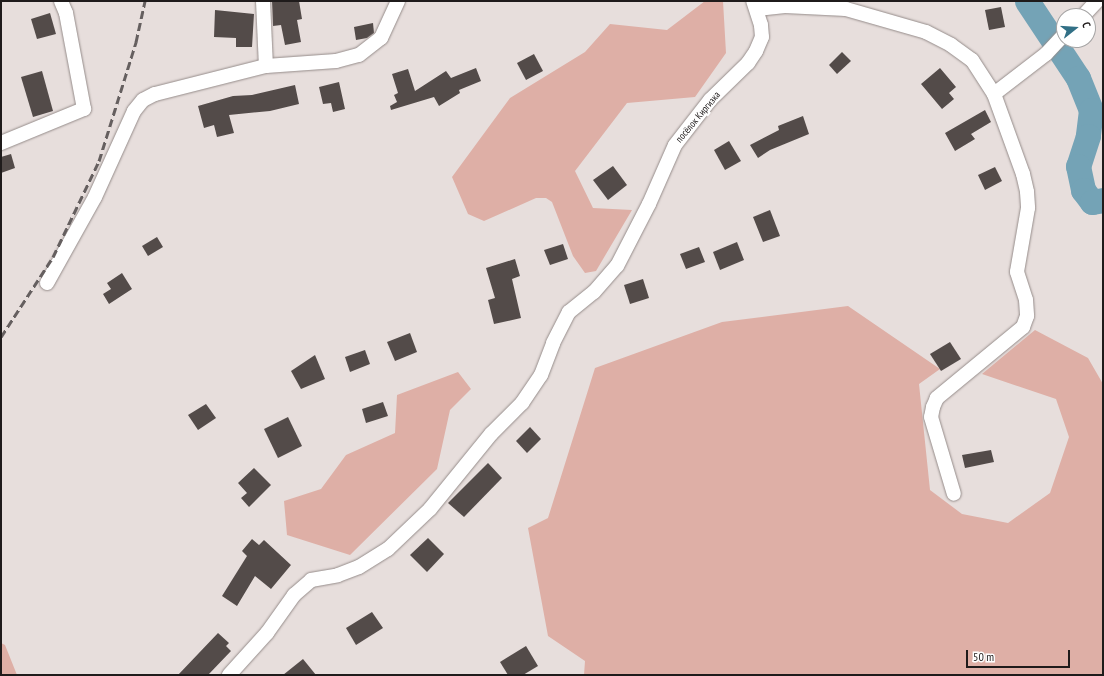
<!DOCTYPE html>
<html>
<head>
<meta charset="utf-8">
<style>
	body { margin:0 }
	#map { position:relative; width:1104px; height:676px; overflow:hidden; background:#e7dedc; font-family:"PT Sans Narrow",sans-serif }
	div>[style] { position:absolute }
	.green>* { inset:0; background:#deafa6 }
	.river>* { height:25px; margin:-12.5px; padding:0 12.5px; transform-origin:12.5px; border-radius:12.5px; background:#74a3b6 }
	.building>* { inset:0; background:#534b49 }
	.roads { filter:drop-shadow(0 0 1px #958c8a) drop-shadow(0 0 1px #958c8a) }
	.street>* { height:14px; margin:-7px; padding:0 7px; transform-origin:7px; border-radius:7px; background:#fff }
	.rail>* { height:3px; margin-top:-1.5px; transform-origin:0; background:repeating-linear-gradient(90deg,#655f5f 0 8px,transparent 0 12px) }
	span { translate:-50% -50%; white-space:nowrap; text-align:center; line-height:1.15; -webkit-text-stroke:4px #fff; paint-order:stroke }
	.street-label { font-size:10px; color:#1f1b1b }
	.frame { position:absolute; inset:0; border:2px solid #1f1b1b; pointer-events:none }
	.north { position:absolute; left:1056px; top:8px; width:40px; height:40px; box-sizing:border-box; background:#fff; border:1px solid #a5a4a4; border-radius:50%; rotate:73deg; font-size:11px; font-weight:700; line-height:16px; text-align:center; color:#1f1b1b }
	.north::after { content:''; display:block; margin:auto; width:14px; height:18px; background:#327086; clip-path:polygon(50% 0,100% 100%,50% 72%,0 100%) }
	.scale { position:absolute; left:966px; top:650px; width:104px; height:18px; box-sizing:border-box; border:2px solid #1f1b1b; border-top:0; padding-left:5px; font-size:12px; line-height:14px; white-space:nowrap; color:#1f1b1b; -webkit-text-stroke:3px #fff; paint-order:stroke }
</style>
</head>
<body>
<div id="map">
	<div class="green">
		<i style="clip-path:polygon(705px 1px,723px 1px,726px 53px,695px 97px,627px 103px,575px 171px,593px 208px,632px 210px,596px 271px,585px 273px,573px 256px,552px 202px,546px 198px,536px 198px,484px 221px,468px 214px,452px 177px,510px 98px,585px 52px,610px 24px,667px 30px)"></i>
		<i style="clip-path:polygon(848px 306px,940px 369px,919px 384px,930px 490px,962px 514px,1008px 523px,1050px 493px,1069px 437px,1056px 399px,982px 374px,1035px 330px,1088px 358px,1103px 384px,1103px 675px,584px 675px,585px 661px,548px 636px,528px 528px,548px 518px,595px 368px,722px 322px)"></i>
		<i style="clip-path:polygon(458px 372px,471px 389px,450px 410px,437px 469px,350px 555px,287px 535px,284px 501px,321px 489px,346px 455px,395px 433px,397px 395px)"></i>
		<i style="clip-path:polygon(1px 643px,5px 645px,17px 675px,1px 675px)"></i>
	</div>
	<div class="river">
		<i style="left:1027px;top:1px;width:92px;rotate:56.5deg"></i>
		<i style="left:1078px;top:78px;width:35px;rotate:68deg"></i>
		<i style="left:1091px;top:110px;width:26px;rotate:97deg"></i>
		<i style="left:1088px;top:136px;width:32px;rotate:108deg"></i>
		<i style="left:1078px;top:166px;width:25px;rotate:78deg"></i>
		<i style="left:1083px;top:190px;width:15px;rotate:53deg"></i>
		<i style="left:1092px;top:202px;width:11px;rotate:-10deg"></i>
	</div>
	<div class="building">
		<i style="clip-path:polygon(272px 1px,299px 1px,302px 19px,297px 20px,301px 42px,285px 45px,281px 25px,273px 26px)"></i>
		<i style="clip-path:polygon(1001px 7px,1005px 27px,989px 30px,985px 10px)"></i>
		<i style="clip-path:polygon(215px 10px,254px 14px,252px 47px,236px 47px,236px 38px,214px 37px)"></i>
		<i style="clip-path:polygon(50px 13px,56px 34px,37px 39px,31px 19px)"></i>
		<i style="clip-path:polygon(373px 23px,374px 33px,367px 38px,356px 40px,354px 27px)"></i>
		<i style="clip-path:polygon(842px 52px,851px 61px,837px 74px,829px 65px)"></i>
		<i style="clip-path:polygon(534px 54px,543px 71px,526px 80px,517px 63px)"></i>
		<i style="clip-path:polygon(476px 68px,481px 81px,459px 90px,460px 93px,439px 106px,434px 97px,391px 110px,390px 106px,397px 102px,394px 95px,398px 93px,392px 74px,408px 69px,415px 91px,446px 71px,451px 78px)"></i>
		<i style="clip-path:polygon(940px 68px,956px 87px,949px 93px,954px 99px,942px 109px,921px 84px)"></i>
		<i style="clip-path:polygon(42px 71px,53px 111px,33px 117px,21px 77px)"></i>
		<i style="clip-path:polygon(339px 82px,345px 109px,333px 112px,331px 103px,323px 104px,319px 87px)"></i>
		<i style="clip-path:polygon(295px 85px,299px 104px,270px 111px,229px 115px,234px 133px,217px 137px,214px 125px,204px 128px,198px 106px,233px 96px,252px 95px)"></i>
		<i style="clip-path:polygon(985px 110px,991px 122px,971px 134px,975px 139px,955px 151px,945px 133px)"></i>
		<i style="clip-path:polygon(803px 116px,809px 134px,770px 150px,758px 158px,750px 145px,779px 130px,778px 126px)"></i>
		<i style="clip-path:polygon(729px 141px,741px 161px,725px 170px,714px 150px)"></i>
		<i style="clip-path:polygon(11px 154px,15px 168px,1px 173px,1px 157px)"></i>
		<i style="clip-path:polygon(613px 166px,627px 185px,608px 200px,593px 180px)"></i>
		<i style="clip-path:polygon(995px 167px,1002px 181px,985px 190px,978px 175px)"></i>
		<i style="clip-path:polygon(770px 210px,780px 236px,763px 242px,753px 217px)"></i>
		<i style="clip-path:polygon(157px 237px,163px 247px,148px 256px,142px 246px)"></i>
		<i style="clip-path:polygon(737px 242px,744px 260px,720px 270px,713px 252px)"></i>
		<i style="clip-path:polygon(563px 244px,568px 259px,550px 265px,544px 250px)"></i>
		<i style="clip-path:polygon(699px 247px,705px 262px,686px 269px,680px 254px)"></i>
		<i style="clip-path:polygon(515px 259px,520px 276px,512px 279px,521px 318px,494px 324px,488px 300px,495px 298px,486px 268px)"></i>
		<i style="clip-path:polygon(122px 273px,132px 289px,109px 304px,103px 294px,111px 289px,107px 283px)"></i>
		<i style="clip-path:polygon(643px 279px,649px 298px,630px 304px,624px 285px)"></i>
		<i style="clip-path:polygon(410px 333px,417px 352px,395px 361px,387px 342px)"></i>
		<i style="clip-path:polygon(950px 342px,961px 359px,941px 371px,930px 354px)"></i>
		<i style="clip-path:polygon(365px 350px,370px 364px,350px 372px,345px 357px)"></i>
		<i style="clip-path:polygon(315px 355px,325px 379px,301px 389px,291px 371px)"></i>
		<i style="clip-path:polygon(383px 402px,388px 416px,366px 423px,362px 409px)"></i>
		<i style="clip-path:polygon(206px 404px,216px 418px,198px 430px,188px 415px)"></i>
		<i style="clip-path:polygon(288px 417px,302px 446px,278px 458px,264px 429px)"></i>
		<i style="clip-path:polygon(530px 427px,541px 439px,527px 453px,516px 441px)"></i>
		<i style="clip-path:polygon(991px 450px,994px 462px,965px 468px,962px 455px)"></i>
		<i style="clip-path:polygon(488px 463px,502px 478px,464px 517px,448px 503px)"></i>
		<i style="clip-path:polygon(254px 468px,271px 485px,249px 507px,241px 498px,247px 493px,238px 483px)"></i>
		<i style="clip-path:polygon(428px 538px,444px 554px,427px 572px,410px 555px)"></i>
		<i style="clip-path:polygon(252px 539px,259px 545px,264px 540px,291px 565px,271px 589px,255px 576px,237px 606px,222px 596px,247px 556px,242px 551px)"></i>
		<i style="clip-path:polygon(372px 612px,383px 628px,356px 645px,346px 628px)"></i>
		<i style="clip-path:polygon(218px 633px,229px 643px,226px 646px,231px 651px,208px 675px,178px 675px)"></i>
		<i style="clip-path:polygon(526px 646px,538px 666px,523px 675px,508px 675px,500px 662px)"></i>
		<i style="clip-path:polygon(303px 659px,316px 675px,283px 675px)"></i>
	</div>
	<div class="roads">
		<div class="street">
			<i style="left:263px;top:1px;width:65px;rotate:87.4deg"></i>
			<i style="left:757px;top:9px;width:28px;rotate:-6deg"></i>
			<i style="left:785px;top:6px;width:61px;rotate:2.8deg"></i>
			<i style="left:846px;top:9px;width:83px;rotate:16deg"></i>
			<i style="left:926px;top:32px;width:28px;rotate:27deg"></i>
			<i style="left:951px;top:45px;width:26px;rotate:36deg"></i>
			<i style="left:972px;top:60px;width:40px;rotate:57.1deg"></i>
			<i style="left:994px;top:94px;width:85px;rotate:70.1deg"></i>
			<i style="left:1023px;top:174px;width:18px;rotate:77deg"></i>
			<i style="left:1027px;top:192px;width:16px;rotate:86deg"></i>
			<i style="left:1028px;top:208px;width:65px;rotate:99.8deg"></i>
			<i style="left:1017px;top:272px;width:29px;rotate:72deg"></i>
			<i style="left:1026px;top:300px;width:16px;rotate:86deg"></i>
			<i style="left:1027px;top:316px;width:12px;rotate:110deg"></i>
			<i style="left:1023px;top:327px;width:112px;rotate:140.5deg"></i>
			<i style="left:937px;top:398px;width:10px;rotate:114deg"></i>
			<i style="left:933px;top:407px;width:10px;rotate:101deg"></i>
			<i style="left:931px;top:417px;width:80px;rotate:73.4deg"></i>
			<i style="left:1083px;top:16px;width:21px;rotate:-47deg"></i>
			<i style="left:994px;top:94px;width:66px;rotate:-37.6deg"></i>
			<i style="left:1046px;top:54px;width:26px;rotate:-47deg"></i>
			<i style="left:1px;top:143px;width:90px;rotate:-22.3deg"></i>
			<i style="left:84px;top:109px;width:98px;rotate:-100.6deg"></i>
			<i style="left:66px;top:13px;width:13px;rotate:-113deg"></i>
			<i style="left:47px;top:283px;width:98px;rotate:-60.8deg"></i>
			<i style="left:95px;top:197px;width:94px;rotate:-65.6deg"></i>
			<i style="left:134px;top:111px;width:14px;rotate:-51deg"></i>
			<i style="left:143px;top:100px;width:13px;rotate:-27deg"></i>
			<i style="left:155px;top:94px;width:114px;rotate:-14.2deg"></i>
			<i style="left:266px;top:66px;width:70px;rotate:-4.1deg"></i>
			<i style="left:336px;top:61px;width:24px;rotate:-15deg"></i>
			<i style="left:359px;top:55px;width:28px;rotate:-38deg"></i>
			<i style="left:381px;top:38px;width:41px;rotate:-65.3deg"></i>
			<i style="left:229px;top:675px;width:57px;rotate:-47.9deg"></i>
			<i style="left:267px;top:633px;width:47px;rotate:-54.6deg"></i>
			<i style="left:294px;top:595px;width:23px;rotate:-41deg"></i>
			<i style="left:311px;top:580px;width:27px;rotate:-10deg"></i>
			<i style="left:338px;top:575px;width:22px;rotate:-21deg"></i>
			<i style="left:359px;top:567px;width:34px;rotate:-32deg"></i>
			<i style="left:388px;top:549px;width:58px;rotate:-43.6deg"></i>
			<i style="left:430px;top:509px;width:97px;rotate:-50.9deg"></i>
			<i style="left:491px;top:434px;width:44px;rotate:-45deg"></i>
			<i style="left:522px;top:403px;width:34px;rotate:-56deg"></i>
			<i style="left:541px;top:375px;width:34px;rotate:-69deg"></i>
			<i style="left:553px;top:343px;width:35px;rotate:-63deg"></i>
			<i style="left:569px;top:312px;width:32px;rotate:-39deg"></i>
			<i style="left:594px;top:292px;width:35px;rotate:-49deg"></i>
			<i style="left:617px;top:266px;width:70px;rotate:-62.7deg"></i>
			<i style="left:649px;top:204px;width:64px;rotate:-66.2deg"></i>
			<i style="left:675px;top:145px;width:57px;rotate:-52.1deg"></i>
			<i style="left:710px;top:100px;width:53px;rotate:-44.2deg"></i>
			<i style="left:748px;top:63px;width:14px;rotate:-56deg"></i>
			<i style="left:756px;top:51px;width:15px;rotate:-67deg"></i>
			<i style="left:762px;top:37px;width:12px;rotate:-95deg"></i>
			<i style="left:761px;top:25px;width:25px;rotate:-108deg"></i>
		</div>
	</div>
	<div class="rail">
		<i style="left:1px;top:337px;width:95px;rotate:-57deg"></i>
		<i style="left:53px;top:257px;width:106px;rotate:-64.4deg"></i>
		<i style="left:99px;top:161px;width:125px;rotate:-72.7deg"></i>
		<i style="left:136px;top:42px;width:42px;rotate:-77.6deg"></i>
	</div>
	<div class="street-label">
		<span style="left:698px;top:117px;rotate:-50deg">посёлок Киргизка</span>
	</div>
	<div class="frame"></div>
	<div class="north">С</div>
	<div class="scale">50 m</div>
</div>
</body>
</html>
